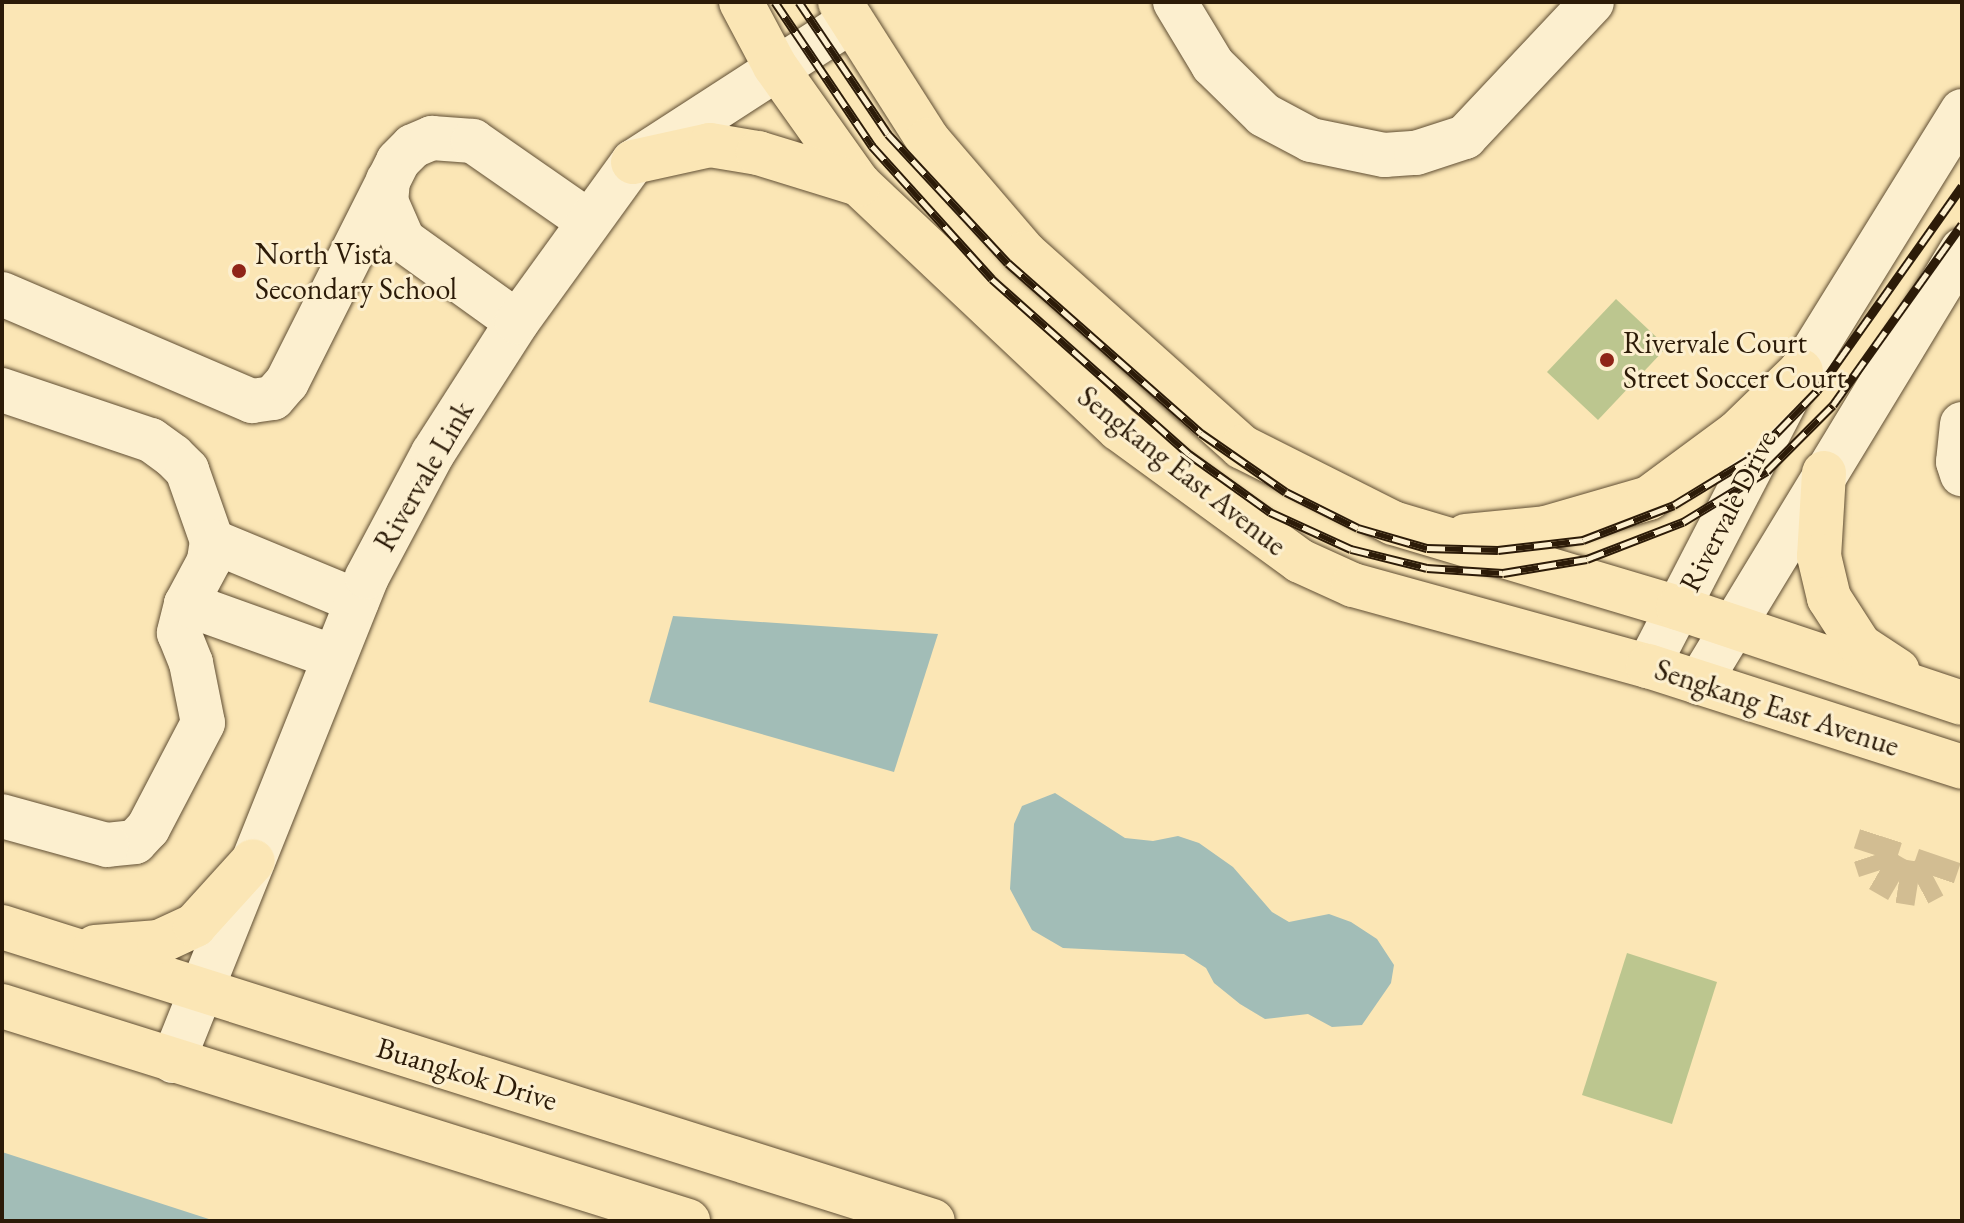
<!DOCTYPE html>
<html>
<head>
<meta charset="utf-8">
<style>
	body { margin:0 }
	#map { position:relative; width:1964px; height:1223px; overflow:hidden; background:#fbe6b5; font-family:"EB Garamond",serif }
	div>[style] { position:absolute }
	.green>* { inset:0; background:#bcc68f }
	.water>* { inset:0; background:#a2bdb7 }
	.minor-tunnel>* { height:44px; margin-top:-22px; transform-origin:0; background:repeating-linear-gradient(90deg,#d2bd92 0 44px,transparent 0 66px) }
	.roads { filter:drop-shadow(0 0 2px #604e33) drop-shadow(0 0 2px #604e33) }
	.minor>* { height:44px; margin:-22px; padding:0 22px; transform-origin:22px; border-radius:22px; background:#fcefcf }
	.major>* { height:44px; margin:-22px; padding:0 22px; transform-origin:22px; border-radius:22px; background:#fbe6b5 }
	.rail>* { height:9px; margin-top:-4.5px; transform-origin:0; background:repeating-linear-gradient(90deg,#fcefcf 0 18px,#2c1b08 0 36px); box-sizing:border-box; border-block:2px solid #2c1b08 }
	.dots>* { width:22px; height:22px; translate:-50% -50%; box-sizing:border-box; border:4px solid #fcefcf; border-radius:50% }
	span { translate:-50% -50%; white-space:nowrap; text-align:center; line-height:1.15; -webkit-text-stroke:6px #fcefcf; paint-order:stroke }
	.poi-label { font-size:30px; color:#2c1b08 }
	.left { translate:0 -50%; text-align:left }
	.street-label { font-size:30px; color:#2c1b08 }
	.frame { position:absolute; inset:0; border:4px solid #2c1b08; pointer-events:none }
</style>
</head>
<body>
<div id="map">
	<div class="green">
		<i style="clip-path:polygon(1616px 299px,1667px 347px,1598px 420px,1547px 372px)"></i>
		<i style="clip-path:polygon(1627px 953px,1717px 982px,1672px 1124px,1582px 1095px)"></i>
	</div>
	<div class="water">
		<i style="clip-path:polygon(673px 616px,938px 634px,894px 772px,649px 702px)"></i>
		<i style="clip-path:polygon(1055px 793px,1125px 838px,1153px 841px,1178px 836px,1199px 843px,1233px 867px,1272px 912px,1289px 922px,1329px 914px,1351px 922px,1377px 939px,1394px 965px,1391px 983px,1362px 1025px,1332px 1027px,1308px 1014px,1265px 1019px,1240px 1004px,1214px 983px,1206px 968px,1184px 954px,1063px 948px,1032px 930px,1010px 889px,1014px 824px,1022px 806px)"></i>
		<i style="clip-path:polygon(2px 1152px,215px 1221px,2px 1221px)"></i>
	</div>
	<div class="minor-tunnel">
		<i style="left:1881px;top:836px;width:20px;rotate:108deg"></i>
		<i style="left:1875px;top:855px;width:16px;rotate:72deg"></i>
		<i style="left:1880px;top:870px;width:22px;rotate:30deg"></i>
		<i style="left:1899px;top:881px;width:19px;rotate:9deg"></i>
		<i style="left:1918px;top:884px;width:17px;rotate:-28deg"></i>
		<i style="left:1933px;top:876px;width:21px;rotate:-71deg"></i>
	</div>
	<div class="roads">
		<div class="minor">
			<i style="left:1175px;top:2px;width:74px;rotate:58.9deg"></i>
			<i style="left:1213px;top:65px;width:71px;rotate:44.4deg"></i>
			<i style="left:1264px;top:115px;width:53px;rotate:28deg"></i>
			<i style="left:1311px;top:140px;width:75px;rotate:11.6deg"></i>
			<i style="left:1384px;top:155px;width:32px;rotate:-4deg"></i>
			<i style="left:1416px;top:153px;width:52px;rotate:-18.1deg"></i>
			<i style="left:1465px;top:137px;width:185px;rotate:-46.7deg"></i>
			<i style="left:388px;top:180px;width:21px;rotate:95deg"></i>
			<i style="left:386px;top:201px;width:43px;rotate:66.4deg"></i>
			<i style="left:403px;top:240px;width:140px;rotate:35.7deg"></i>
			<i style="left:2px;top:294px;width:272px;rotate:23.2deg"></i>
			<i style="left:252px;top:401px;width:21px;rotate:-8deg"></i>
			<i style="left:273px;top:398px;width:21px;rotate:-49deg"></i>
			<i style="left:287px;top:382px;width:247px;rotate:-63.3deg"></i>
			<i style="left:398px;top:161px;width:21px;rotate:-45deg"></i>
			<i style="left:413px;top:146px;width:21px;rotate:-23deg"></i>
			<i style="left:432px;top:138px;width:41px;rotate:4.2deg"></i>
			<i style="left:473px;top:141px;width:140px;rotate:34.8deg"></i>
			<i style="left:2px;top:390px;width:157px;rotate:18.6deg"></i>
			<i style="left:151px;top:440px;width:27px;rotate:36deg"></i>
			<i style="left:173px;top:456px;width:20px;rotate:45deg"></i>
			<i style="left:187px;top:470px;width:75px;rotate:70.6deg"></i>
			<i style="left:212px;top:541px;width:20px;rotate:99deg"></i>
			<i style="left:209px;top:561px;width:49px;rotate:118.1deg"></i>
			<i style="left:186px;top:604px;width:30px;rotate:104deg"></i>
			<i style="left:179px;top:633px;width:32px;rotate:68deg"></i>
			<i style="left:191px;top:663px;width:61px;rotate:78.7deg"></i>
			<i style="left:203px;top:723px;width:119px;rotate:117.6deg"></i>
			<i style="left:148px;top:828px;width:19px;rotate:133deg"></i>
			<i style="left:135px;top:842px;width:28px;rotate:174deg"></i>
			<i style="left:107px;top:845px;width:109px;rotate:-164.6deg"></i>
			<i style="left:1962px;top:424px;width:38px;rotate:96deg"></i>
			<i style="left:1958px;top:462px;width:13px;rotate:72deg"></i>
			<i style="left:212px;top:541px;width:157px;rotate:22.5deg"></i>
			<i style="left:186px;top:604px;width:157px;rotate:19.7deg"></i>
			<i style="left:1648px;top:666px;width:332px;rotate:-62.6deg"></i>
			<i style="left:1801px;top:371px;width:306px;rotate:-58.2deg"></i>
			<i style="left:1699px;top:683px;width:507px;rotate:-58.73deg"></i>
			<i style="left:173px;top:1061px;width:521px;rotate:-68.16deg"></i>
			<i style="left:367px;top:577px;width:140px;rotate:-62deg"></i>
			<i style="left:433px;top:453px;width:156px;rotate:-57.3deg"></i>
			<i style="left:517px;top:322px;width:198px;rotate:-54.1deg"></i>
			<i style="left:633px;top:162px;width:260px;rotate:-32.9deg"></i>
		</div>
		<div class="major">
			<i style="left:741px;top:2px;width:72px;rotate:62deg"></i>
			<i style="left:775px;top:66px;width:145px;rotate:54.6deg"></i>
			<i style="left:859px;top:184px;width:357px;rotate:43.3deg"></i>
			<i style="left:1119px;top:429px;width:224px;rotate:36.1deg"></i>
			<i style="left:1300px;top:561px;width:58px;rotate:24.4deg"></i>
			<i style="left:1353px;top:585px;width:306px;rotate:15.4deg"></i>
			<i style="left:1648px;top:666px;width:330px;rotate:17.8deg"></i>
			<i style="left:840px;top:2px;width:164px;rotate:57.5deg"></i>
			<i style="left:928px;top:140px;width:149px;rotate:49.4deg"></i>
			<i style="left:1025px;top:253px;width:291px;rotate:41.8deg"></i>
			<i style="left:1242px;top:447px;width:169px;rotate:26.7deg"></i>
			<i style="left:1393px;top:523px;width:297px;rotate:16.6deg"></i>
			<i style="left:1678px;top:608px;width:299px;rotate:18.5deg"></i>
			<i style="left:633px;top:162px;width:79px;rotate:-12.4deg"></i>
			<i style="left:710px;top:145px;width:49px;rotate:9.5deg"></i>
			<i style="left:758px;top:153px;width:106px;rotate:17.1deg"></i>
			<i style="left:1824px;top:473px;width:83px;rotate:93.4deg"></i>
			<i style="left:1819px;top:556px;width:43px;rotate:76.6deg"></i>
			<i style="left:1829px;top:598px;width:57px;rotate:57.1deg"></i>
			<i style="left:1860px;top:646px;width:45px;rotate:33.3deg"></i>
			<i style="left:1466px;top:536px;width:80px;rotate:-5.7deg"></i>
			<i style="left:1546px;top:528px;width:107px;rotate:-16.2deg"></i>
			<i style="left:1649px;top:498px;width:109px;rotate:-36.5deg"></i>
			<i style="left:1737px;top:433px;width:89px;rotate:-44.1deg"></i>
			<i style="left:2px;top:927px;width:976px;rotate:17.53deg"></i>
			<i style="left:95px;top:947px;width:64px;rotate:-4.5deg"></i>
			<i style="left:159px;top:942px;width:40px;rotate:-25deg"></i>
			<i style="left:195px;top:925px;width:86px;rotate:-47.8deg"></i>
			<i style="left:2px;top:1006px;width:719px;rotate:17.4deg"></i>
		</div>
	</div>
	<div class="rail">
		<i style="left:775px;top:2px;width:174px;rotate:56deg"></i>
		<i style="left:872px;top:146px;width:179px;rotate:47.9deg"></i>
		<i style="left:992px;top:279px;width:264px;rotate:41.6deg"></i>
		<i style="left:1189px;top:454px;width:100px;rotate:35.6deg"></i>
		<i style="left:1270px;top:512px;width:89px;rotate:24.6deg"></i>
		<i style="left:1351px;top:549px;width:78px;rotate:14deg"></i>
		<i style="left:1427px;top:568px;width:76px;rotate:3.8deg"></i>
		<i style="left:1503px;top:573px;width:85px;rotate:-9.5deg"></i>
		<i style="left:1587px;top:559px;width:103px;rotate:-21.1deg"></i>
		<i style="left:1683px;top:522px;width:98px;rotate:-31.3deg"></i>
		<i style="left:1767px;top:471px;width:93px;rotate:-45deg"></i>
		<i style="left:1833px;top:405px;width:222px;rotate:-54.5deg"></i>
		<i style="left:799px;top:2px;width:159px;rotate:56deg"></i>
		<i style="left:888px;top:134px;width:176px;rotate:47.1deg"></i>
		<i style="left:1008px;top:263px;width:257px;rotate:41.4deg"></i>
		<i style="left:1201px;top:433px;width:103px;rotate:34.8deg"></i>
		<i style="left:1286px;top:492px;width:80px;rotate:26.6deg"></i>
		<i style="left:1358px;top:528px;width:72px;rotate:16.2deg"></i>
		<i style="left:1427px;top:548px;width:71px;rotate:1.6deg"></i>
		<i style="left:1498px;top:550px;width:86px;rotate:-6.7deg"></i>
		<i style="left:1583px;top:540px;width:97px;rotate:-21deg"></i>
		<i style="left:1674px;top:505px;width:92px;rotate:-31.3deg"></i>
		<i style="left:1753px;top:457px;width:92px;rotate:-45.9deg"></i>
		<i style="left:1817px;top:391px;width:251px;rotate:-54.7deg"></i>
	</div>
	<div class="dots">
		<i style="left:239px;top:271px;background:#8f2418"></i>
		<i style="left:1607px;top:360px;background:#8f2418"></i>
	</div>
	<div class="poi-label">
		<span class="left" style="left:255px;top:271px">North Vista<br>Secondary School</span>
		<span class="left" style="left:1623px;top:360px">Rivervale Court<br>Street Soccer Court</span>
	</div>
	<div class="street-label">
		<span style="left:1182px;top:471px;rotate:38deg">Sengkang East Avenue</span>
		<span style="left:424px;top:476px;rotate:-60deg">Rivervale Link</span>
		<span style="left:1728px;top:511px;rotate:-63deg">Rivervale Drive</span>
		<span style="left:1777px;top:708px;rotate:18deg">Sengkang East Avenue</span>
		<span style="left:467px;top:1074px;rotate:17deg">Buangkok Drive</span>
	</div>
	<div class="frame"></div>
</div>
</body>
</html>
